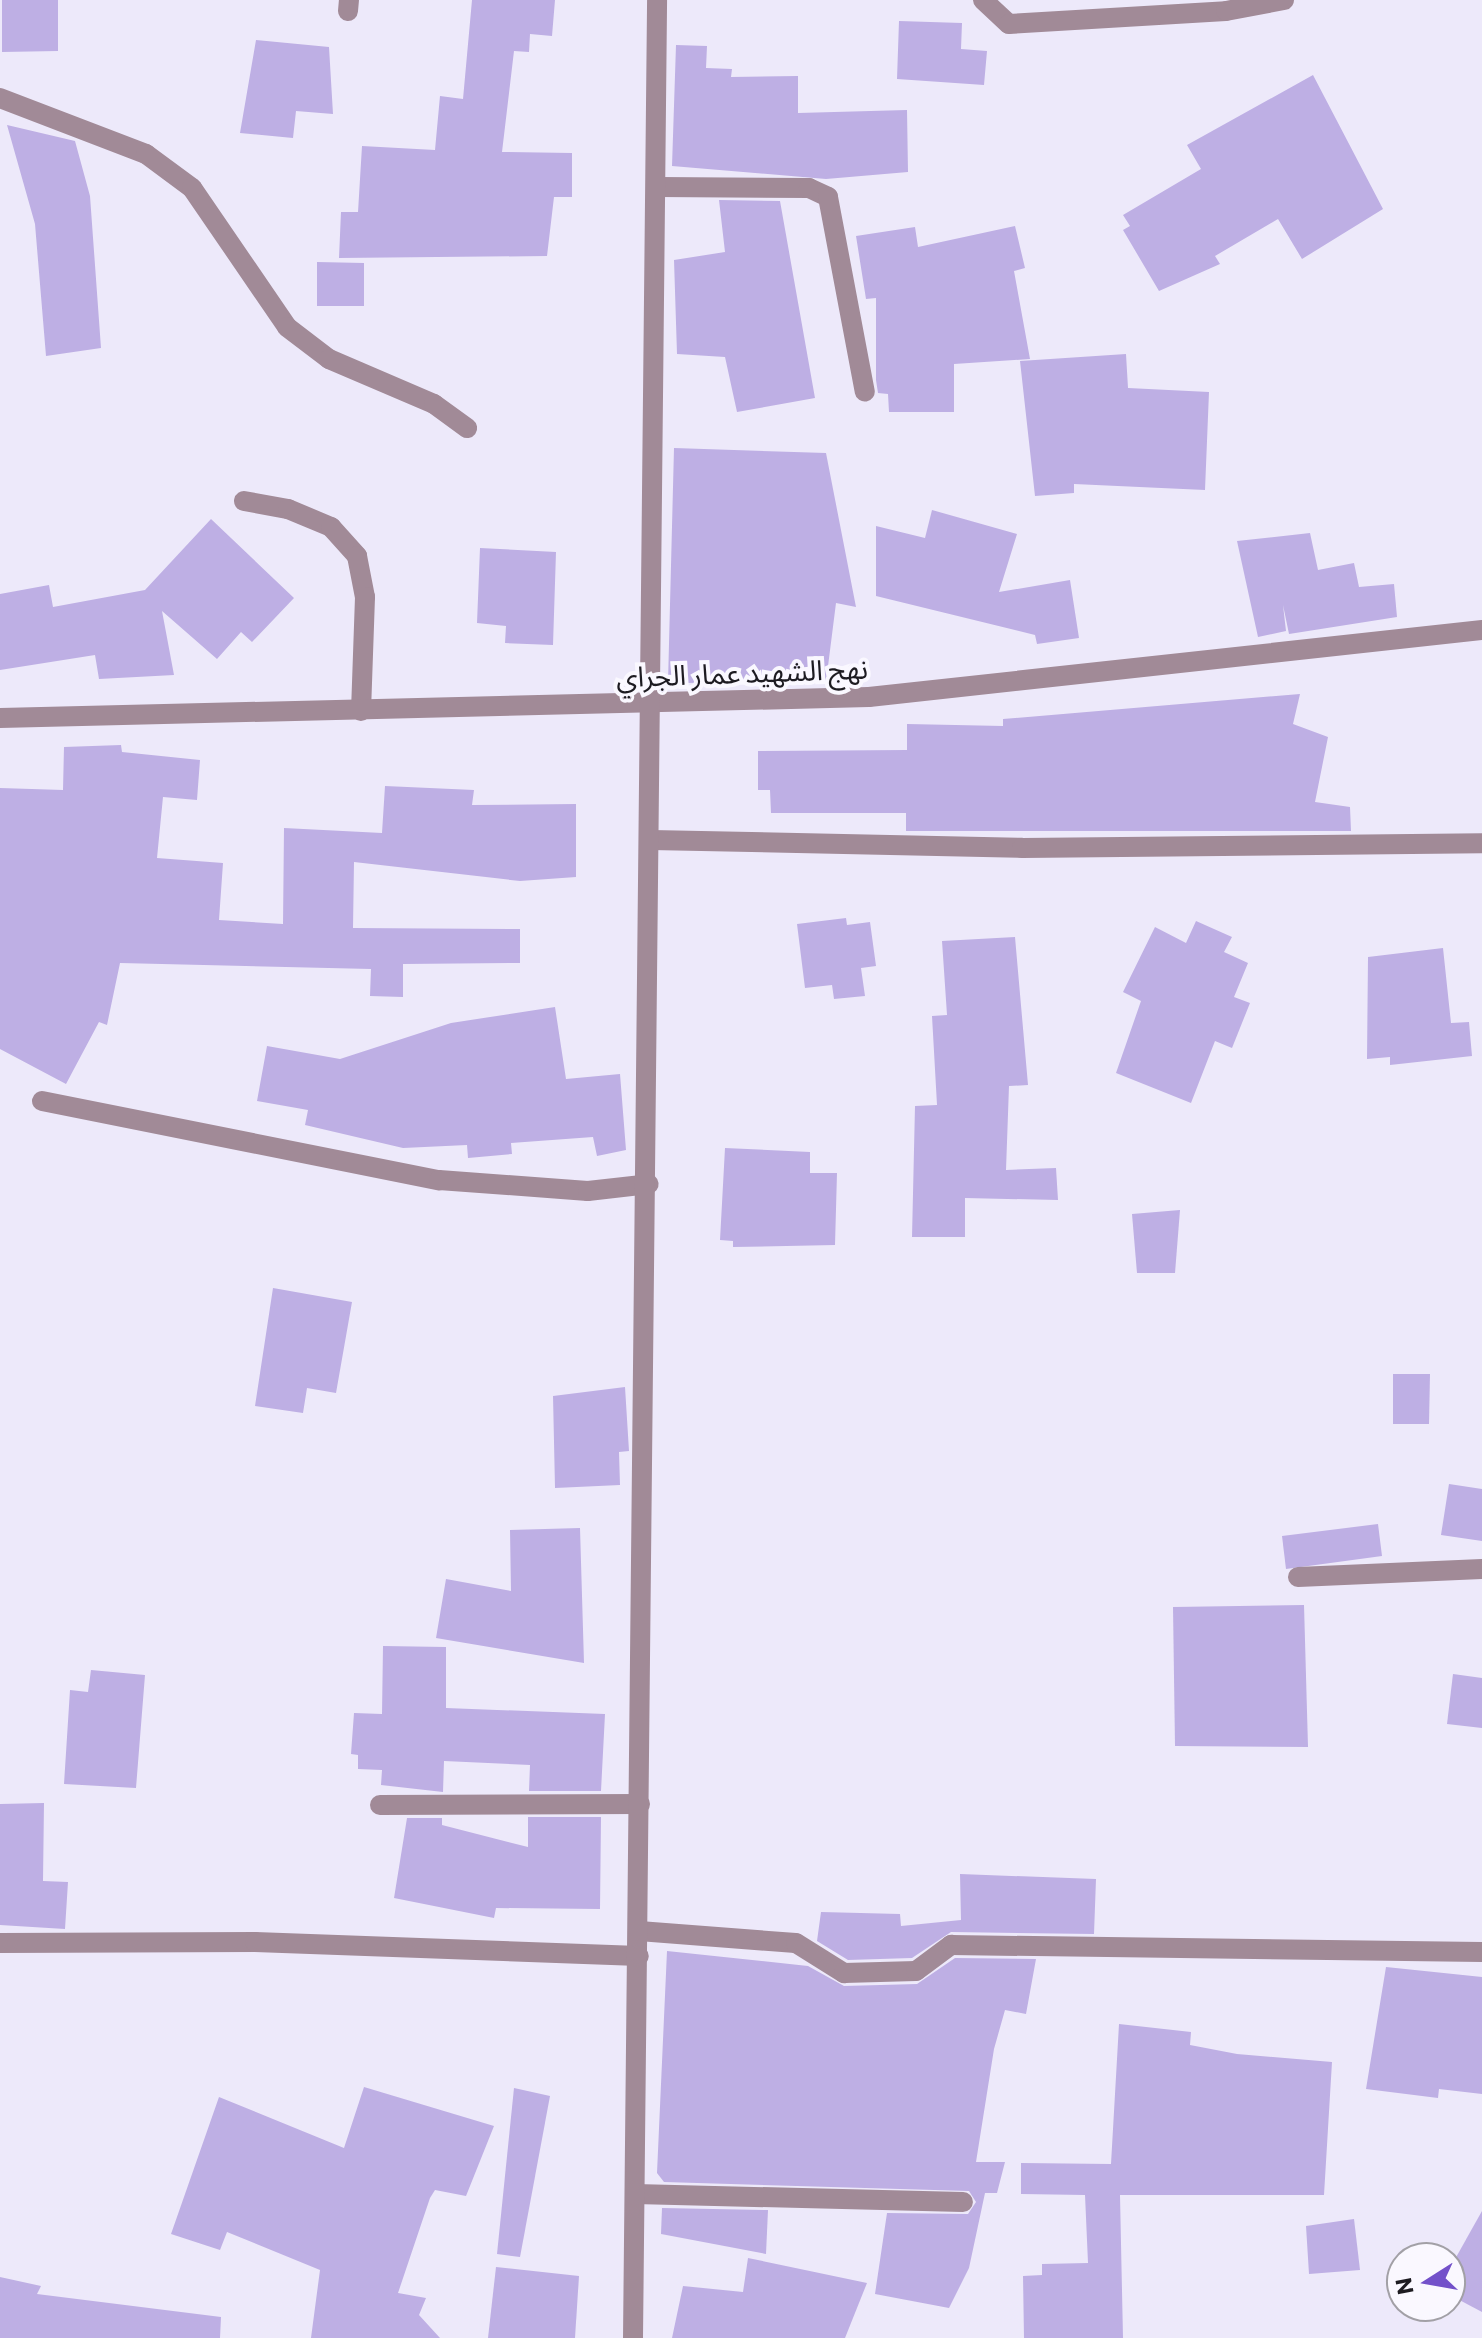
<!DOCTYPE html>
<html>
<head>
<meta charset="utf-8">
<style>
	body { margin:0 }
	#map { position:relative; width:1482px; height:2338px; overflow:hidden; background:#ede9fa; font-family:Commissioner,"Noto Sans Arabic",sans-serif }
	div>[style] { position:absolute }
	.building>* { inset:0; background:#beafe4 }
	.minor>* { height:20px; margin:-10px; padding:0 10px; transform-origin:10px; border-radius:10px; background:#a18a97 }
	span { translate:-50% -50%; white-space:nowrap; text-align:center; line-height:1.15; -webkit-text-stroke:8px #faf8ff; paint-order:stroke }
	.street-label { font-size:28px; color:#1d1b21 }
	.north { position:absolute; left:1386px; top:2242px; width:80px; height:80px; box-sizing:border-box; background:#faf8ff; border:2px solid #a2a0a6; border-radius:50%; rotate:259deg; font-size:22px; font-weight:700; line-height:32px; text-align:center; color:#1d1b21 }
	.north::after { content:''; display:block; margin:auto; width:28px; height:36px; background:#7351ca; clip-path:polygon(50% 0,100% 100%,50% 72%,0 100%) }
</style>
</head>
<body>
<div id="map">
	<div class="building">
		<i style="clip-path:polygon(2px 0,58px 0,58px 51px,2px 52px)"></i>
		<i style="clip-path:polygon(472px 0,555px 0,552px 36px,530px 34px,529px 52px,514px 51px,502px 152px,572px 153px,572px 197px,554px 197px,547px 256px,339px 258px,341px 212px,358px 212px,362px 146px,435px 150px,440px 96px,463px 99px)"></i>
		<i style="clip-path:polygon(899px 21px,962px 23px,961px 49px,987px 51px,984px 85px,897px 79px)"></i>
		<i style="clip-path:polygon(256px 40px,329px 47px,333px 114px,296px 111px,293px 138px,240px 133px)"></i>
		<i style="clip-path:polygon(676px 45px,707px 46px,706px 68px,732px 69px,731px 77px,798px 76px,798px 113px,907px 110px,908px 172px,826px 179px,672px 166px)"></i>
		<i style="clip-path:polygon(1313px 75px,1383px 209px,1302px 259px,1278px 219px,1215px 256px,1220px 264px,1159px 291px,1123px 230px,1130px 226px,1123px 215px,1201px 169px,1187px 145px)"></i>
		<i style="clip-path:polygon(7px 125px,75px 141px,90px 196px,101px 348px,46px 356px,35px 224px)"></i>
		<i style="clip-path:polygon(719px 200px,780px 201px,815px 398px,737px 412px,725px 357px,677px 354px,674px 260px,725px 252px)"></i>
		<i style="clip-path:polygon(1015px 226px,1025px 268px,1014px 271px,1030px 359px,954px 364px,954px 412px,889px 412px,888px 394px,878px 393px,876px 380px,876px 298px,866px 299px,856px 236px,915px 227px,918px 247px)"></i>
		<i style="clip-path:polygon(317px 262px,364px 263px,364px 306px,317px 306px)"></i>
		<i style="clip-path:polygon(1126px 354px,1128px 388px,1209px 392px,1205px 490px,1074px 484px,1074px 493px,1035px 496px,1020px 361px)"></i>
		<i style="clip-path:polygon(674px 448px,826px 453px,856px 607px,836px 603px,826px 682px,668px 683px)"></i>
		<i style="clip-path:polygon(932px 510px,1017px 534px,999px 592px,1070px 580px,1079px 638px,1037px 644px,1035px 635px,876px 596px,876px 526px,925px 538px)"></i>
		<i style="clip-path:polygon(211px 519px,294px 598px,252px 642px,241px 632px,217px 659px,162px 611px,174px 675px,99px 679px,95px 655px,0 670px,0 594px,49px 585px,53px 607px,145px 590px)"></i>
		<i style="clip-path:polygon(1310px 533px,1318px 570px,1354px 563px,1359px 587px,1394px 584px,1397px 617px,1289px 634px,1283px 605px,1286px 631px,1258px 637px,1237px 541px)"></i>
		<i style="clip-path:polygon(480px 548px,556px 552px,553px 645px,505px 643px,506px 626px,477px 623px)"></i>
		<i style="clip-path:polygon(1300px 694px,1293px 724px,1328px 737px,1315px 802px,1350px 807px,1351px 831px,906px 831px,906px 813px,771px 813px,770px 790px,758px 790px,758px 751px,907px 750px,907px 724px,1003px 726px,1003px 719px)"></i>
		<i style="clip-path:polygon(121px 745px,122px 752px,200px 760px,197px 800px,163px 797px,157px 858px,223px 863px,219px 920px,283px 924px,284px 828px,382px 833px,385px 786px,474px 790px,472px 805px,576px 804px,576px 877px,520px 881px,354px 862px,353px 928px,520px 929px,520px 963px,403px 964px,403px 997px,370px 996px,371px 969px,120px 963px,107px 1025px,99px 1022px,66px 1084px,0 1049px,0 788px,63px 790px,64px 747px)"></i>
		<i style="clip-path:polygon(846px 918px,847px 925px,870px 922px,876px 966px,861px 968px,865px 996px,834px 999px,832px 985px,805px 988px,797px 924px)"></i>
		<i style="clip-path:polygon(1196px 921px,1232px 937px,1224px 952px,1248px 963px,1234px 997px,1250px 1003px,1232px 1048px,1215px 1041px,1191px 1103px,1116px 1073px,1141px 1001px,1123px 992px,1155px 927px,1186px 943px)"></i>
		<i style="clip-path:polygon(1015px 937px,1028px 1085px,1009px 1086px,1006px 1170px,1056px 1168px,1058px 1200px,965px 1198px,965px 1237px,912px 1237px,915px 1106px,937px 1105px,932px 1016px,947px 1015px,942px 941px)"></i>
		<i style="clip-path:polygon(1443px 948px,1451px 1023px,1469px 1022px,1472px 1056px,1390px 1065px,1390px 1057px,1367px 1059px,1368px 957px)"></i>
		<i style="clip-path:polygon(555px 1007px,566px 1079px,620px 1074px,626px 1150px,597px 1156px,593px 1137px,511px 1143px,512px 1154px,468px 1158px,467px 1145px,403px 1148px,305px 1125px,308px 1110px,257px 1101px,267px 1046px,340px 1059px,451px 1023px)"></i>
		<i style="clip-path:polygon(725px 1148px,810px 1152px,810px 1173px,837px 1173px,835px 1245px,733px 1247px,733px 1241px,720px 1240px)"></i>
		<i style="clip-path:polygon(1180px 1210px,1175px 1273px,1137px 1273px,1132px 1214px)"></i>
		<i style="clip-path:polygon(273px 1288px,352px 1302px,336px 1393px,307px 1388px,303px 1413px,255px 1406px)"></i>
		<i style="clip-path:polygon(1393px 1374px,1430px 1374px,1429px 1424px,1393px 1424px)"></i>
		<i style="clip-path:polygon(625px 1387px,629px 1451px,619px 1452px,620px 1485px,555px 1488px,553px 1396px)"></i>
		<i style="clip-path:polygon(1449px 1484px,1482px 1489px,1482px 1541px,1441px 1535px)"></i>
		<i style="clip-path:polygon(1378px 1524px,1382px 1556px,1286px 1569px,1282px 1536px)"></i>
		<i style="clip-path:polygon(580px 1528px,584px 1663px,436px 1638px,446px 1579px,511px 1591px,510px 1530px)"></i>
		<i style="clip-path:polygon(1304px 1605px,1308px 1747px,1175px 1746px,1173px 1607px)"></i>
		<i style="clip-path:polygon(383px 1646px,446px 1647px,446px 1708px,605px 1714px,601px 1791px,529px 1791px,530px 1765px,444px 1761px,443px 1792px,381px 1785px,382px 1770px,358px 1769px,358px 1755px,351px 1754px,354px 1713px,382px 1714px)"></i>
		<i style="clip-path:polygon(91px 1670px,145px 1675px,136px 1788px,64px 1784px,70px 1690px,88px 1692px)"></i>
		<i style="clip-path:polygon(1453px 1674px,1482px 1678px,1482px 1728px,1447px 1724px)"></i>
		<i style="clip-path:polygon(44px 1803px,43px 1881px,68px 1882px,65px 1929px,0 1925px,0 1804px)"></i>
		<i style="clip-path:polygon(528px 1817px,601px 1817px,600px 1909px,496px 1908px,494px 1918px,394px 1898px,407px 1818px,442px 1818px,442px 1825px,528px 1847px)"></i>
		<i style="clip-path:polygon(960px 1874px,1096px 1879px,1094px 1934px,951px 1932px,912px 1958px,848px 1960px,817px 1941px,821px 1912px,900px 1914px,901px 1926px,961px 1920px)"></i>
		<i style="clip-path:polygon(667px 1951px,808px 1966px,844px 1986px,917px 1984px,955px 1958px,1036px 1959px,1026px 2014px,1005px 2010px,994px 2049px,976px 2162px,1005px 2162px,997px 2193px,985px 2193px,969px 2268px,949px 2308px,875px 2294px,887px 2213px,968px 2214px,976px 2202px,969px 2191px,664px 2182px,657px 2173px)"></i>
		<i style="clip-path:polygon(1386px 1967px,1482px 1977px,1482px 2094px,1439px 2089px,1438px 2098px,1366px 2089px)"></i>
		<i style="clip-path:polygon(1119px 2024px,1191px 2032px,1190px 2045px,1237px 2054px,1332px 2062px,1324px 2195px,1120px 2195px,1123px 2338px,1024px 2338px,1023px 2276px,1042px 2275px,1042px 2264px,1088px 2263px,1085px 2195px,1021px 2194px,1021px 2163px,1111px 2164px)"></i>
		<i style="clip-path:polygon(364px 2087px,494px 2126px,466px 2196px,435px 2190px,430px 2198px,398px 2293px,426px 2298px,419px 2315px,440px 2338px,311px 2338px,320px 2270px,227px 2232px,220px 2250px,171px 2234px,219px 2097px,344px 2148px)"></i>
		<i style="clip-path:polygon(514px 2088px,550px 2096px,520px 2257px,497px 2254px)"></i>
		<i style="clip-path:polygon(662px 2208px,768px 2210px,766px 2254px,661px 2234px)"></i>
		<i style="clip-path:polygon(1482px 2211px,1482px 2312px,1450px 2295px,1450px 2268px)"></i>
		<i style="clip-path:polygon(1354px 2219px,1360px 2270px,1309px 2274px,1306px 2226px)"></i>
		<i style="clip-path:polygon(748px 2258px,867px 2283px,845px 2338px,672px 2338px,683px 2286px,743px 2292px)"></i>
		<i style="clip-path:polygon(496px 2267px,579px 2276px,575px 2338px,488px 2338px)"></i>
		<i style="clip-path:polygon(0 2277px,41px 2286px,37px 2294px,221px 2317px,220px 2338px,0 2338px)"></i>
	</div>
	<div class="minor">
		<i style="left:983px;top:0;width:35px;rotate:43deg"></i>
		<i style="left:1009px;top:24px;width:217px;rotate:-3.4deg"></i>
		<i style="left:1226px;top:11px;width:59px;rotate:-10.7deg"></i>
		<i style="left:348px;top:11px;width:11px;rotate:-85deg"></i>
		<i style="left:0;top:98px;width:156px;rotate:21deg"></i>
		<i style="left:146px;top:154px;width:57px;rotate:36.5deg"></i>
		<i style="left:192px;top:188px;width:168px;rotate:55.6deg"></i>
		<i style="left:287px;top:327px;width:53px;rotate:37.3deg"></i>
		<i style="left:329px;top:359px;width:114px;rotate:23.2deg"></i>
		<i style="left:434px;top:404px;width:41px;rotate:36deg"></i>
		<i style="left:659px;top:187px;width:150px;rotate:0.4deg"></i>
		<i style="left:809px;top:188px;width:21px;rotate:25deg"></i>
		<i style="left:828px;top:197px;width:198px;rotate:79.3deg"></i>
		<i style="left:244px;top:501px;width:45px;rotate:10.3deg"></i>
		<i style="left:288px;top:509px;width:47px;rotate:22.7deg"></i>
		<i style="left:331px;top:527px;width:39px;rotate:48deg"></i>
		<i style="left:357px;top:556px;width:42px;rotate:79deg"></i>
		<i style="left:365px;top:597px;width:114px;rotate:92deg"></i>
		<i style="left:0;top:718px;width:869px;rotate:-1.38deg"></i>
		<i style="left:869px;top:697px;width:617px;rotate:-6.24deg"></i>
		<i style="left:651px;top:840px;width:371px;rotate:1.2deg"></i>
		<i style="left:1022px;top:848px;width:460px;rotate:-0.6deg"></i>
		<i style="left:42px;top:1101px;width:405px;rotate:11.3deg"></i>
		<i style="left:439px;top:1180px;width:149px;rotate:4.2deg"></i>
		<i style="left:588px;top:1191px;width:61px;rotate:-6.5deg"></i>
		<i style="left:1298px;top:1577px;width:184px;rotate:-2.5deg"></i>
		<i style="left:380px;top:1805px;width:260px;rotate:-0.2deg"></i>
		<i style="left:639px;top:1931px;width:157px;rotate:4.4deg"></i>
		<i style="left:796px;top:1943px;width:57px;rotate:32deg"></i>
		<i style="left:844px;top:1973px;width:72px;rotate:-1.6deg"></i>
		<i style="left:916px;top:1971px;width:44px;rotate:-36.6deg"></i>
		<i style="left:951px;top:1945px;width:531px;rotate:0.76deg"></i>
		<i style="left:0;top:1943px;width:255px;rotate:-0.2deg"></i>
		<i style="left:255px;top:1942px;width:384px;rotate:2.1deg"></i>
		<i style="left:635px;top:2194px;width:328px;rotate:1.4deg"></i>
		<i style="left:633px;top:2338px;width:2338px;rotate:-89.41deg"></i>
	</div>
	<div class="street-label">
		<span style="left:742px;top:672px;rotate:-2deg">نهج الشهيد عمار الجراي</span>
	</div>
	<div class="north">N</div>
</div>
</body>
</html>
